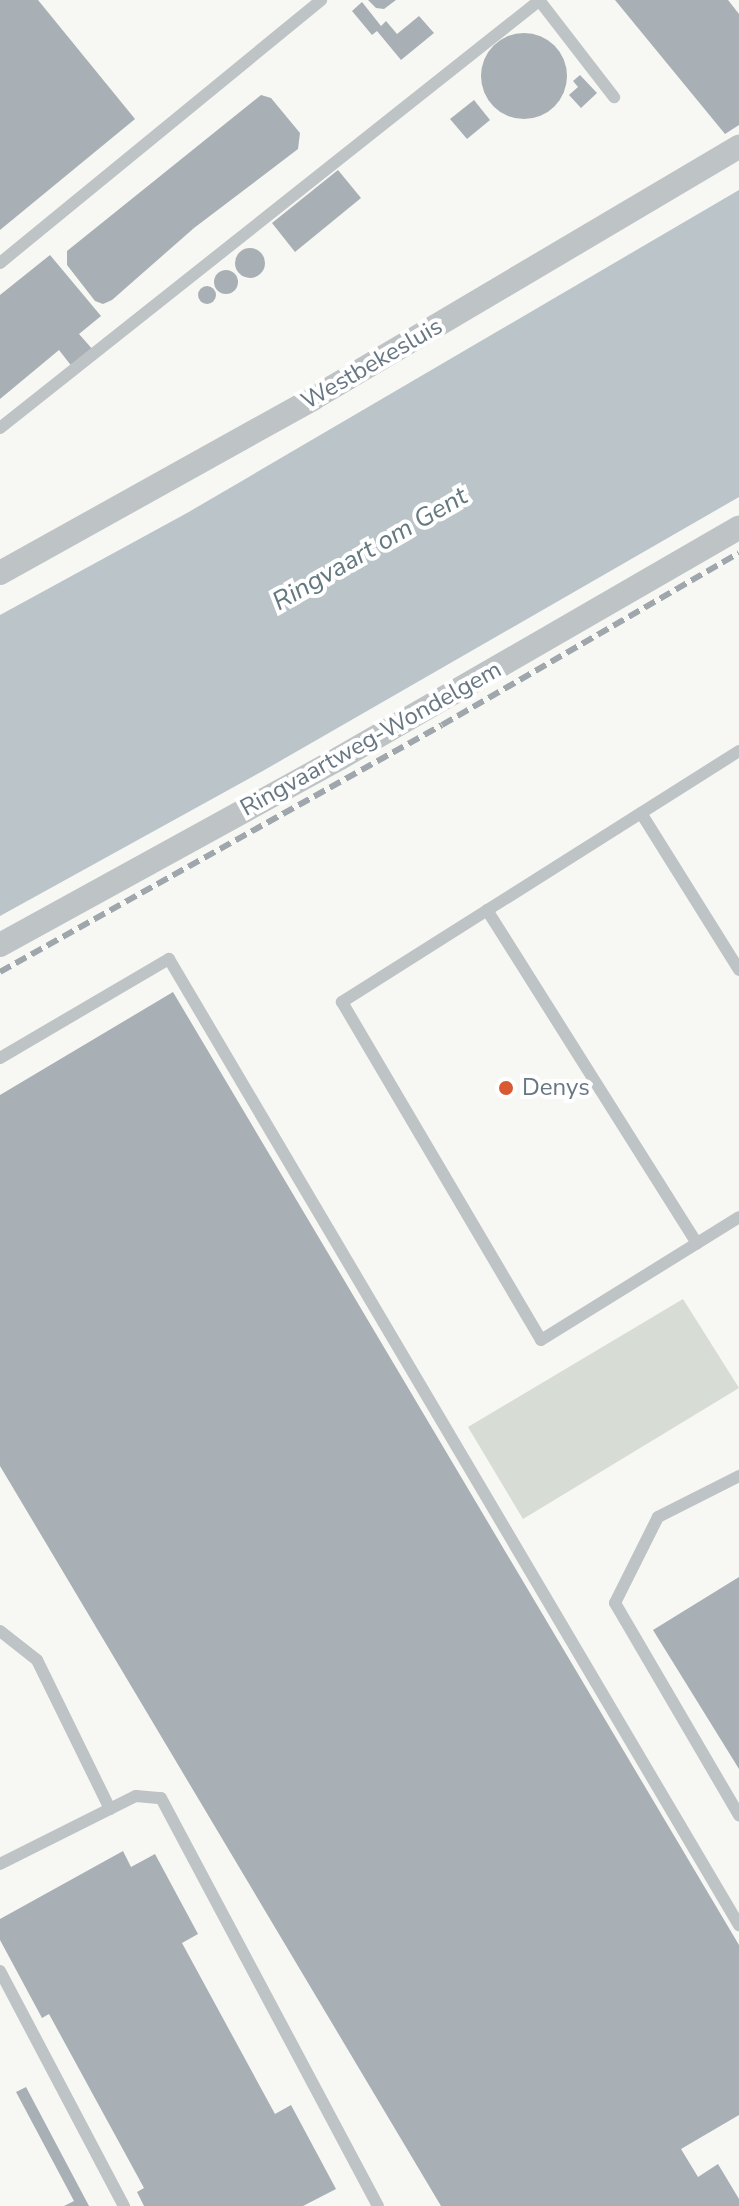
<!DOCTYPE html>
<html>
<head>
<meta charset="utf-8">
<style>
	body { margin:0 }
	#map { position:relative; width:739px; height:2206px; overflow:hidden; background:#f7f7f4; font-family:"Nunito Sans",sans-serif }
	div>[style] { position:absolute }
	.green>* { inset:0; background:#d7dcd4 }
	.water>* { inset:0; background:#bac4c9 }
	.building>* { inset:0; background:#a8b0b5 }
	.round { border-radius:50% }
	.lane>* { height:12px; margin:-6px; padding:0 6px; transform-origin:6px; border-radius:6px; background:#bec3c6 }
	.street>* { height:24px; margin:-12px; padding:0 12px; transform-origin:12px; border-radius:12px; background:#bec3c6 }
	.rail>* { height:6px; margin-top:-3px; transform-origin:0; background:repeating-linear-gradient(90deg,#a0a7ac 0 12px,transparent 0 18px) }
	.dots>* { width:22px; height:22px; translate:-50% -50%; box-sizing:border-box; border:4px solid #fff; border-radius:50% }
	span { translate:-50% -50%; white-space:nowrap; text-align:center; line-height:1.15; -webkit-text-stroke:8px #fff; paint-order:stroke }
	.street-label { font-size:24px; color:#687783 }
	.poi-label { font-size:24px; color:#687783 }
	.left { translate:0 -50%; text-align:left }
	.water-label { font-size:26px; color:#63787f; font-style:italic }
</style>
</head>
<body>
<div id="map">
	<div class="green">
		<i style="clip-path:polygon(683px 1299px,739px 1388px,523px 1519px,468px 1427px)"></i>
	</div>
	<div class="water">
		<i style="clip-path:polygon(739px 190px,739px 497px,261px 772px,0 916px,0 615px,187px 513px)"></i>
	</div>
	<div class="building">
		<i style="clip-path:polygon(0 0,38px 0,135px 119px,0 230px)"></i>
		<i style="clip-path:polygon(368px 0,396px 0,384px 9px,376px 8px)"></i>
		<i style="clip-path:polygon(615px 0,728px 0,739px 14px,739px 125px,725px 134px)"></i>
		<i style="clip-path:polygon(362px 2px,381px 26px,386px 21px,397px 34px,419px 16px,434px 33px,401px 60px,377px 31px,372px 35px,352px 11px)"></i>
		<i class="round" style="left:481px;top:33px;width:86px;height:86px"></i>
		<i style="clip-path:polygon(580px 75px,597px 93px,581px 108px,569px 95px,578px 87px,573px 81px)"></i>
		<i style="clip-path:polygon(261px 95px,271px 98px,300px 133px,298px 149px,194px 228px,112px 300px,103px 304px,95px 301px,67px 265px,67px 251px)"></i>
		<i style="clip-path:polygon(474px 100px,490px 120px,467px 139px,450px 119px)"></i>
		<i style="clip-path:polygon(338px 170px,361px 198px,295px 252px,272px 223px)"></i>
		<i class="round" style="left:235px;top:248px;width:30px;height:30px"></i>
		<i style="clip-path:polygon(50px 255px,101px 316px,79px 334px,94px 351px,73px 368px,59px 350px,0 399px,0 295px)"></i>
		<i class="round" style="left:214px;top:270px;width:24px;height:24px"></i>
		<i class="round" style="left:198px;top:286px;width:18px;height:18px"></i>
		<i style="clip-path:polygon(173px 992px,739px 1945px,739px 2115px,681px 2149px,698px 2177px,718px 2164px,739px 2199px,739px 2206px,441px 2206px,0 1466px,0 1095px)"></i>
		<i style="clip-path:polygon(739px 1577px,739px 1769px,653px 1630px)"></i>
		<i style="clip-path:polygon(123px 1851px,131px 1867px,155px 1854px,198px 1934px,182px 1943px,275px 2114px,291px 2105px,336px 2189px,303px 2206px,144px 2206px,137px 2192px,144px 2188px,49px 2014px,42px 2018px,0 1940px,0 1919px)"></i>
		<i style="clip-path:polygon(26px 2087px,89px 2206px,64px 2206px,74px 2201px,16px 2092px)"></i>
	</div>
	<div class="lane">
		<i style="left:539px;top:0;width:123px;rotate:52.3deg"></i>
		<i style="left:0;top:263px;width:415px;rotate:-39.3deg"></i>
		<i style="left:0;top:428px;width:689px;rotate:-38.4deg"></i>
		<i style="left:739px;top:751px;width:470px;rotate:147.7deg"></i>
		<i style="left:342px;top:1002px;width:392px;rotate:59.5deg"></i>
		<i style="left:541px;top:1340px;width:233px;rotate:-31.8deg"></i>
		<i style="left:641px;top:813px;width:185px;rotate:58deg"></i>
		<i style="left:487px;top:910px;width:394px;rotate:57.8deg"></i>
		<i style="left:0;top:1058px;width:196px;rotate:-30.4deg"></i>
		<i style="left:169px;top:959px;width:1122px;rotate:59.46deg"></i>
		<i style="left:739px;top:1476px;width:91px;rotate:153.2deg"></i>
		<i style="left:658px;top:1517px;width:96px;rotate:116.6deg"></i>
		<i style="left:615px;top:1603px;width:246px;rotate:59.7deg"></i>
		<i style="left:0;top:1631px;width:47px;rotate:38.1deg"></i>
		<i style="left:37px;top:1660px;width:166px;rotate:63.9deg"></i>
		<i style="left:0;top:1864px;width:152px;rotate:-26.6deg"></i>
		<i style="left:136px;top:1796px;width:25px;rotate:5deg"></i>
		<i style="left:161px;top:1798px;width:462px;rotate:62deg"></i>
		<i style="left:0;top:1971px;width:266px;rotate:62.2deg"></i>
	</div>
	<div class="street">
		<i style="left:0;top:573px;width:359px;rotate:-29.1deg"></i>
		<i style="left:314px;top:398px;width:494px;rotate:-30.6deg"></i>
		<i style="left:0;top:945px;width:388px;rotate:-28.8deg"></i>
		<i style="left:340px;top:758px;width:461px;rotate:-30deg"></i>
	</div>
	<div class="rail">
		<i style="left:0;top:972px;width:506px;rotate:-29.2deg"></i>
		<i style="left:442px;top:725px;width:343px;rotate:-30.1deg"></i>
	</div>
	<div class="dots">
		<i style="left:506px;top:1088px;background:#d95932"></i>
	</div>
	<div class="street-label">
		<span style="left:372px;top:364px;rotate:-30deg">Westbekesluis</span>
		<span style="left:371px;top:739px;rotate:-29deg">Ringvaartweg-Wondelgem</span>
	</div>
	<div class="poi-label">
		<span class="left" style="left:522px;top:1088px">Denys</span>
	</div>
	<div class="water-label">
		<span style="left:370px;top:549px;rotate:-30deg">Ringvaart om Gent</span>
	</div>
</div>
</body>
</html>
